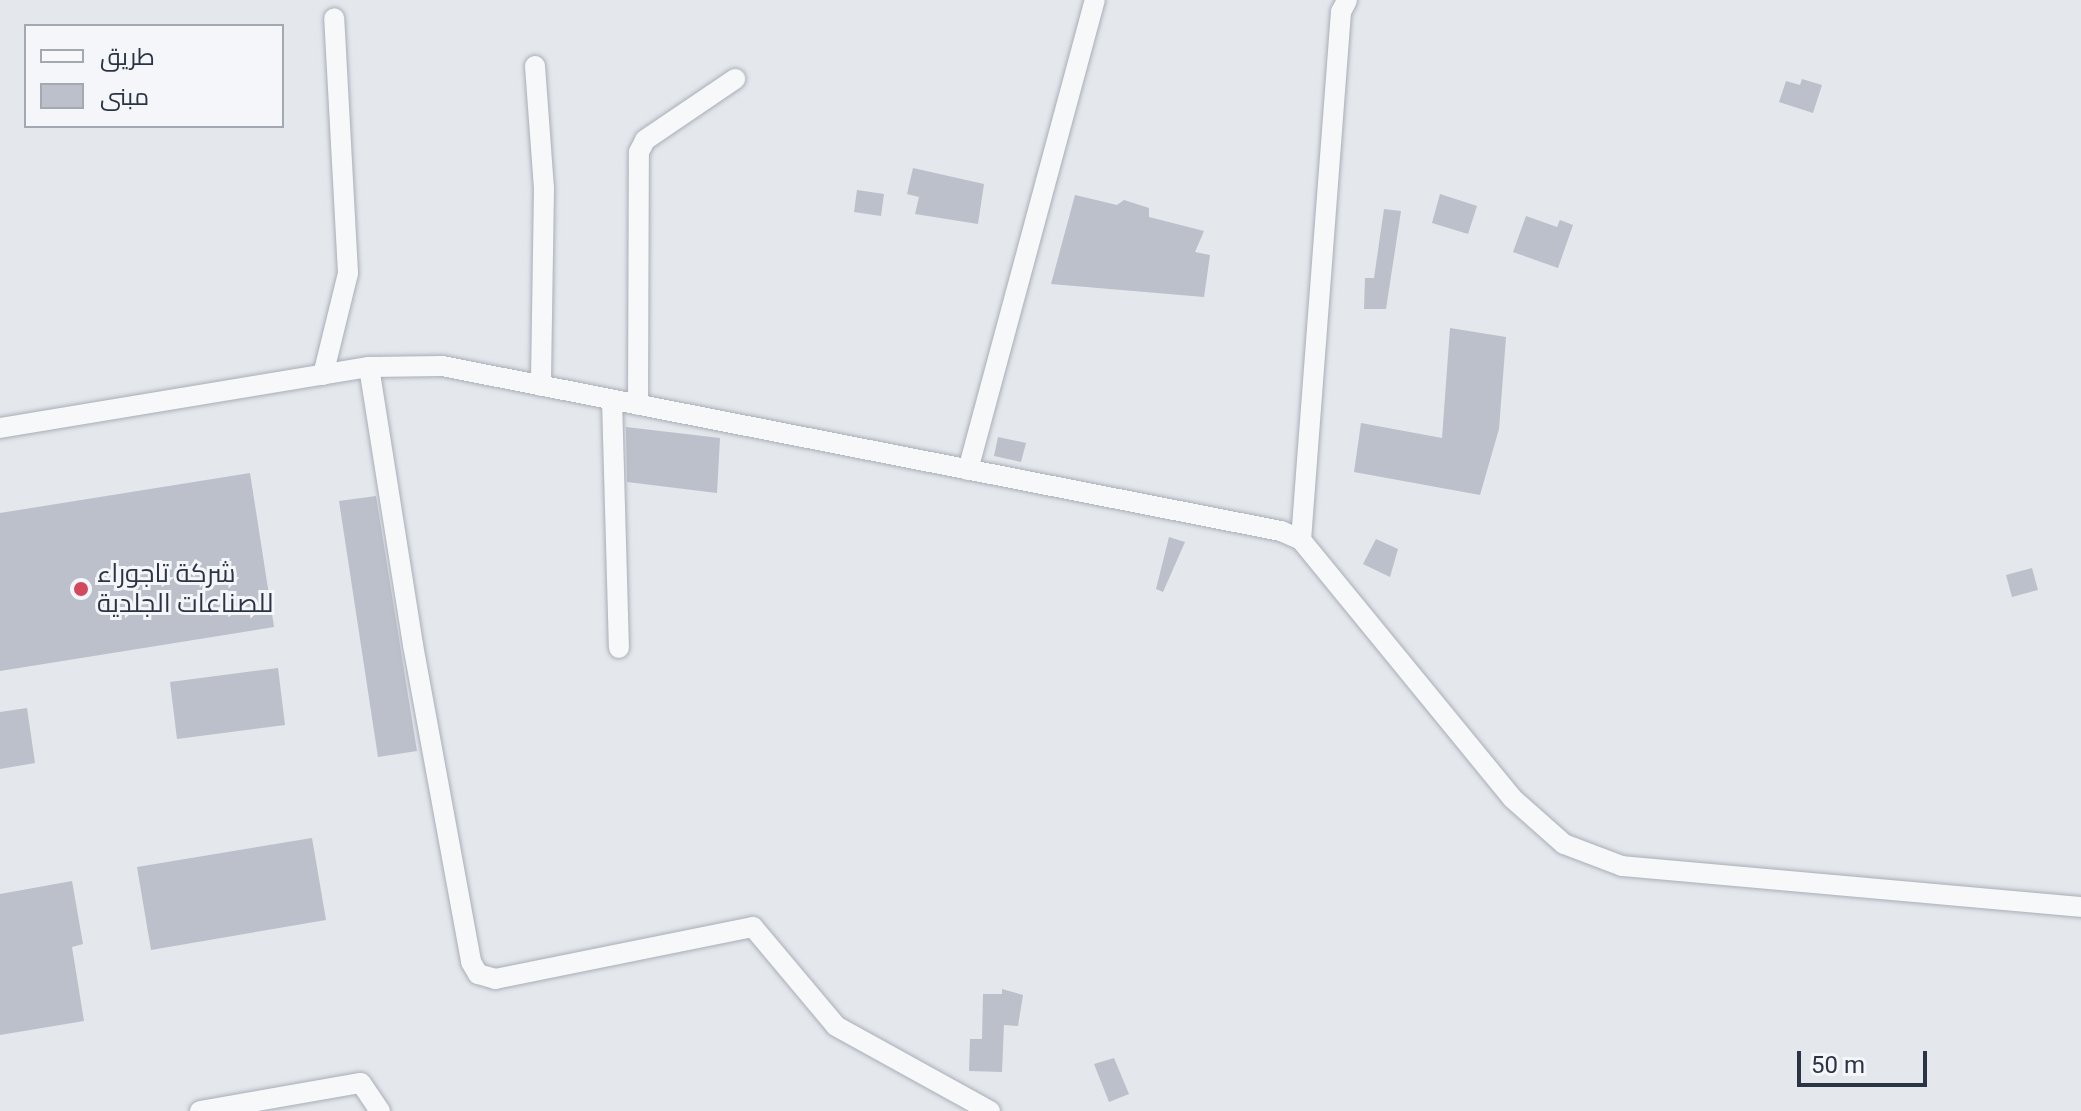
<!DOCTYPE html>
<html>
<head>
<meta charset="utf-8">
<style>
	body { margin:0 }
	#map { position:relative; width:2081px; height:1111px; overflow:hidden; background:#e4e7ec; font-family:Roboto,Cairo,sans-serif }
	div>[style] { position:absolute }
	.building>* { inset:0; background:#bbc0ca }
	.roads { filter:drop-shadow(0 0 2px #a9aeb7) drop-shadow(0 0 2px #a9aeb7) }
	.minor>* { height:20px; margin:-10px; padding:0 10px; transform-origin:10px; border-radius:10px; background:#f7f8fa }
	.dots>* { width:22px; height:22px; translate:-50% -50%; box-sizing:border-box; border:4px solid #f4f6f9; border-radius:50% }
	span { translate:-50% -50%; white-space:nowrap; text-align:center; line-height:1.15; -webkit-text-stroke:6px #f4f6f9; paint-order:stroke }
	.poi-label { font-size:26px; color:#2b3445 }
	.left { translate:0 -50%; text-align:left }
	.legend { position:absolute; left:24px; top:24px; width:260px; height:104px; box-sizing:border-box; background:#f4f6f9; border:2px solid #a4a8b1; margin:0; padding:10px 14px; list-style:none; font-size:24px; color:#2b3445 }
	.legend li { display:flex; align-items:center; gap:16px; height:40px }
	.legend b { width:40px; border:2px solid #a4a8b1 }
	.scale { position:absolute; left:1797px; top:1051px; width:130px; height:36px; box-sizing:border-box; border:4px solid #2b3445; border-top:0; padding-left:10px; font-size:24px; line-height:28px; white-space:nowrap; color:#2b3445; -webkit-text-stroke:6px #f4f6f9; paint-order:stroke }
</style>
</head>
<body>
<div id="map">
	<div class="building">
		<i style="clip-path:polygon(1802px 79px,1822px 85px,1813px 113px,1779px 102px,1786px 81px,1800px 85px)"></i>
		<i style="clip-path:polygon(913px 168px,984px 184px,978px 224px,915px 214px,919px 197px,907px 194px)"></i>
		<i style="clip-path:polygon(857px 190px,884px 194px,881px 216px,854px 212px)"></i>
		<i style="clip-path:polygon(1440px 194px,1477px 206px,1468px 234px,1432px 223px)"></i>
		<i style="clip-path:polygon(1075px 195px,1117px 205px,1124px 200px,1149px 208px,1149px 217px,1204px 231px,1195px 252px,1210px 255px,1204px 297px,1051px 284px)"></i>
		<i style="clip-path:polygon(1384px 209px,1401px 211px,1386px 309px,1364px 309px,1365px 278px,1374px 278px)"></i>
		<i style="clip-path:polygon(1526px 216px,1557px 227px,1560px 220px,1573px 225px,1558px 268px,1513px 252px)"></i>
		<i style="clip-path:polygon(1450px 328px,1506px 337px,1499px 429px,1480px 495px,1354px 472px,1361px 423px,1442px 438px)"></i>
		<i style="clip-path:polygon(626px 427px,720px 438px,717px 493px,627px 482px)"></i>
		<i style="clip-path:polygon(998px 437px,1026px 443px,1021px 462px,994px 456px)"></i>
		<i style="clip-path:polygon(250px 473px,274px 627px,0 671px,0 513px)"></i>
		<i style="clip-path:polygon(376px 496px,417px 751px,378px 757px,339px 501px)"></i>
		<i style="clip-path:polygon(1169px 537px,1185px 542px,1163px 592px,1156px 589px)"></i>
		<i style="clip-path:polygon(1376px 539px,1398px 549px,1390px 577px,1363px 564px)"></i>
		<i style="clip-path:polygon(2032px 568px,2038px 590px,2012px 597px,2006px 575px)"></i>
		<i style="clip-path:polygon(278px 668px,285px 725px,177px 739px,170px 682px)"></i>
		<i style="clip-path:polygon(27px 708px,35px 763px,0 769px,0 712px)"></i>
		<i style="clip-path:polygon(312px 838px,326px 920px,151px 950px,137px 867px)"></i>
		<i style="clip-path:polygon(72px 881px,83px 944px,72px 947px,84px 1021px,0 1035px,0 894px)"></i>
		<i style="clip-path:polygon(1002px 989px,1023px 995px,1018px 1026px,1004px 1025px,1002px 1072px,969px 1071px,970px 1039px,982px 1039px,983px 994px,1002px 994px)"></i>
		<i style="clip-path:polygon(1114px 1058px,1129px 1094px,1109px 1102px,1094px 1064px)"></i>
	</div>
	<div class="roads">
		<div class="minor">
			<i style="left:535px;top:66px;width:122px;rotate:85.8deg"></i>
			<i style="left:544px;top:188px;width:198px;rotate:90.9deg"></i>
			<i style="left:369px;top:367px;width:281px;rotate:81deg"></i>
			<i style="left:413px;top:645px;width:322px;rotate:79.6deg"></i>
			<i style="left:471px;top:962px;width:14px;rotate:60deg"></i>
			<i style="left:478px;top:974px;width:18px;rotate:16deg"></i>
			<i style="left:495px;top:979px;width:263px;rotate:-11.4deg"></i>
			<i style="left:753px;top:927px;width:129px;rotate:50deg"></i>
			<i style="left:836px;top:1026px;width:176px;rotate:28.9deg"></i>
			<i style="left:323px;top:375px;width:105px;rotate:-76.2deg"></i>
			<i style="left:348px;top:273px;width:255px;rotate:-93.1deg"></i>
			<i style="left:612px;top:400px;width:248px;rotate:88.4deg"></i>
			<i style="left:638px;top:405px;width:253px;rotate:-89.8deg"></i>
			<i style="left:639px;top:152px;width:13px;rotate:-63deg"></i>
			<i style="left:645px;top:140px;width:109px;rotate:-34.1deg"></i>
			<i style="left:0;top:428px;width:374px;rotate:-9.4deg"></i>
			<i style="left:369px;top:367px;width:73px;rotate:-0.8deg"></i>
			<i style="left:442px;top:366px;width:855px;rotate:11.13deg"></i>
			<i style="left:1281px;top:531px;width:22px;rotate:24deg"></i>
			<i style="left:1301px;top:540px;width:333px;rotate:50.7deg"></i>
			<i style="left:1512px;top:798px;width:69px;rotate:41.5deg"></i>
			<i style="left:1564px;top:844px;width:62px;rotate:20.8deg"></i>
			<i style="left:1622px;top:866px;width:461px;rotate:5.1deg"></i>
			<i style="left:968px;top:470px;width:487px;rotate:-74.9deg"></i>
			<i style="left:1301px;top:540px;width:530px;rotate:-85.67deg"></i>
			<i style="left:1341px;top:12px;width:13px;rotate:-63deg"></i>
			<i style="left:200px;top:1111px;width:163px;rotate:-9.9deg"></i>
			<i style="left:361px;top:1083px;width:34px;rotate:56deg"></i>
		</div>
	</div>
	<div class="dots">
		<i style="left:81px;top:589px;background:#d1495b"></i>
	</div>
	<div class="poi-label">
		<span class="left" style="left:97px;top:589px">شركة تاجوراء<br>للصناعات الجلدية</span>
	</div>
	<ul class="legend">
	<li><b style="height:10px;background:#f7f8fa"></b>طريق</li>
	<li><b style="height:22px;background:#bbc0ca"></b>مبنى</li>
	</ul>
	<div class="scale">50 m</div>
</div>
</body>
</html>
